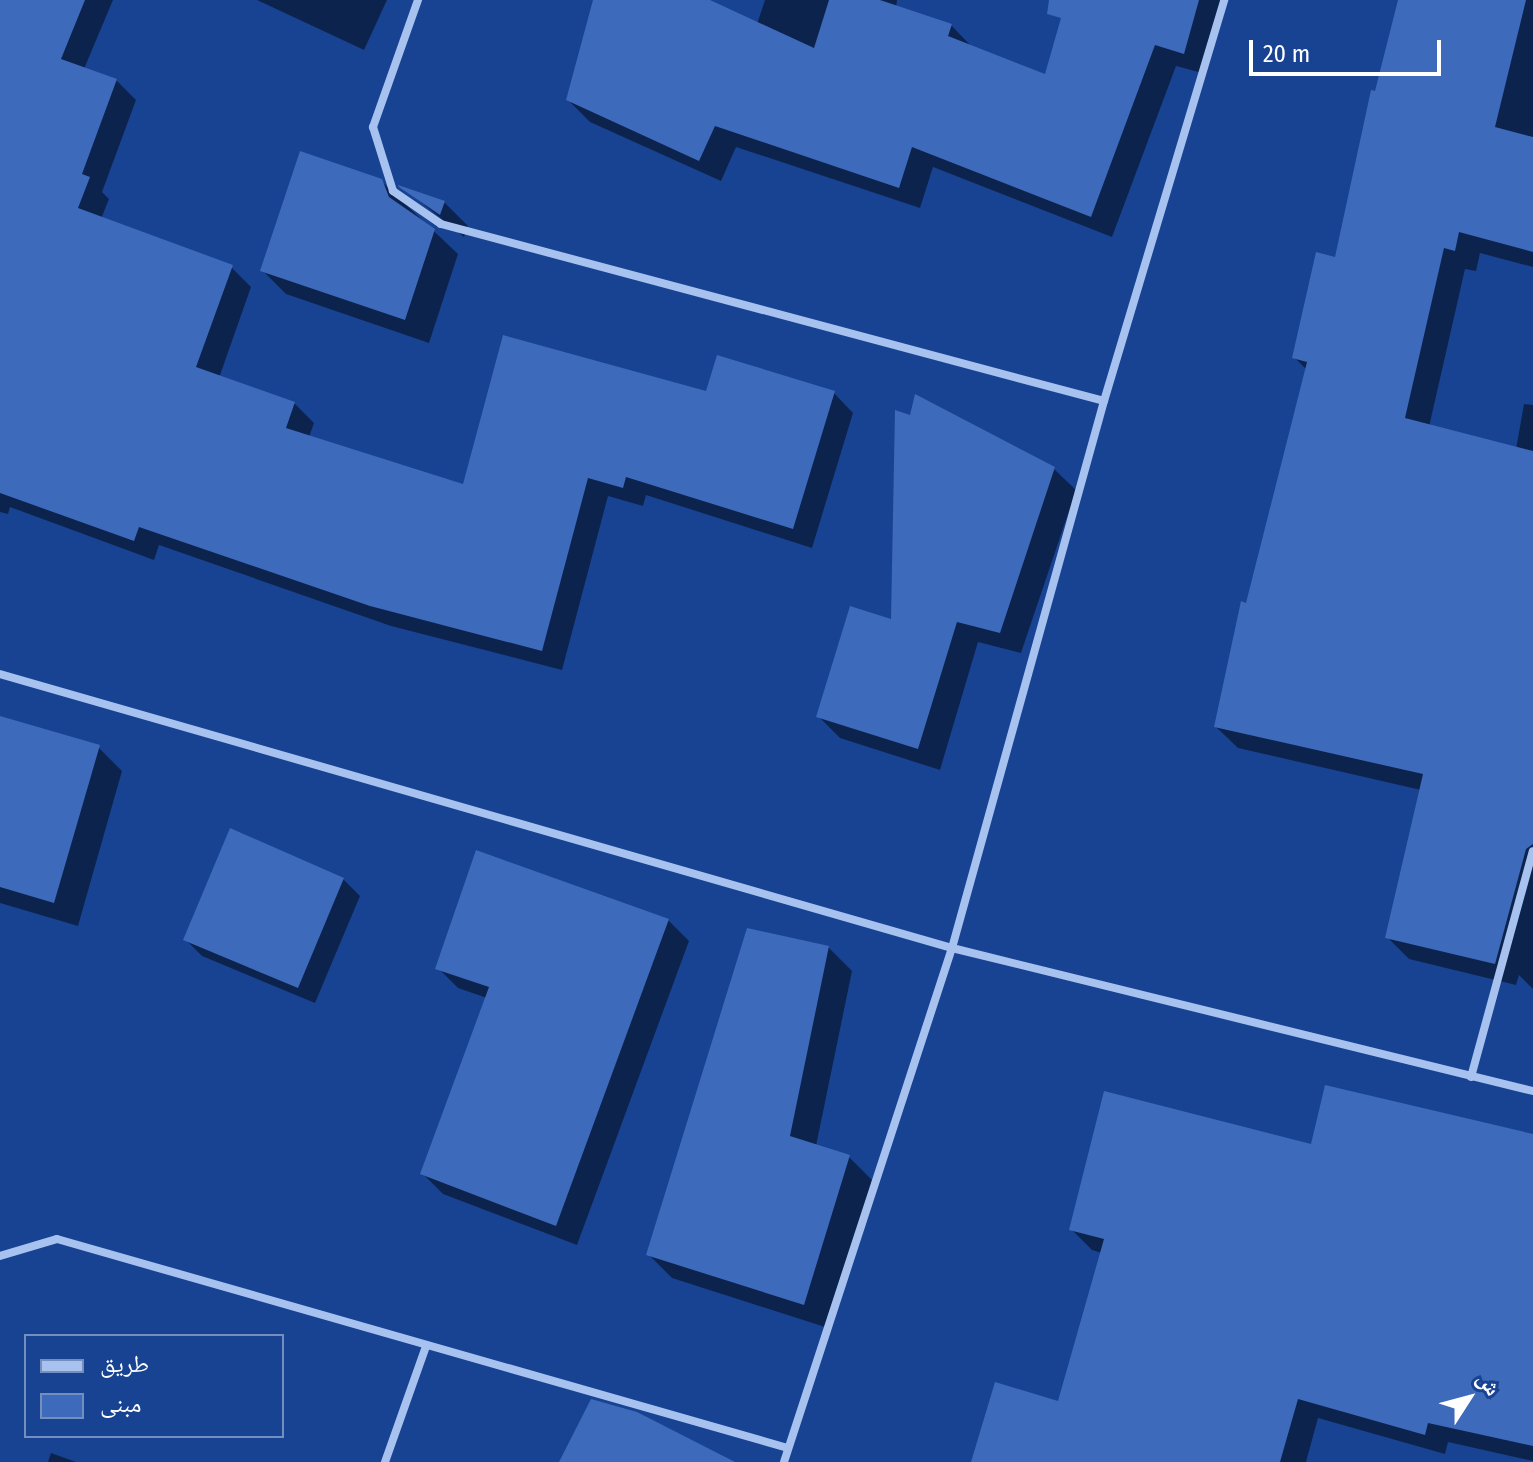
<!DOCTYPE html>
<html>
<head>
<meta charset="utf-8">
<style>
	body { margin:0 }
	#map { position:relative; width:1533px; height:1462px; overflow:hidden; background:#184393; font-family:"Fira Sans Condensed","Noto Naskh Arabic",sans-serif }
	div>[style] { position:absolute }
	.shadow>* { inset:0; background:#0007 }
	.building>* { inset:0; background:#3d6aba }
	.minor>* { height:8px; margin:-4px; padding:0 4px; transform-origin:4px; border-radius:4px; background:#a8c2f0 }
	span { translate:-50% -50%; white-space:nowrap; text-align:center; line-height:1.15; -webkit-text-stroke:6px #184393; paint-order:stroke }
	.legend { position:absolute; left:24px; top:1334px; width:260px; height:104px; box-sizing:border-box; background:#184393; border:2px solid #748ebe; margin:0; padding:10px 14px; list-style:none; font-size:24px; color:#fff }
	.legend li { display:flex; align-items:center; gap:16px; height:40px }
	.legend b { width:40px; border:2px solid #748ebe }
	.north { position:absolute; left:1429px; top:1358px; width:80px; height:80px; -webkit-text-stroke:6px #184393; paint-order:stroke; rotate:54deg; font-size:22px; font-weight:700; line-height:32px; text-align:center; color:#fff }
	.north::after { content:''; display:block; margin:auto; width:28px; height:36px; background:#fff; clip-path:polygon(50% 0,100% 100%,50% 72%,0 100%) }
	.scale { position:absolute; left:1249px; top:40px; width:192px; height:36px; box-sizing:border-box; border:4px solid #fff; border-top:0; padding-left:10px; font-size:24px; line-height:28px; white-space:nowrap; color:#fff; -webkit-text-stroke:6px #184393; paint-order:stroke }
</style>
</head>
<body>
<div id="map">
	<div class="shadow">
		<i style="clip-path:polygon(0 0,113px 0,84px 69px,116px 80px,136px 100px,102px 192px,109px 199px,101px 219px,231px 267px,251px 287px,219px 378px,294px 403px,314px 423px,309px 437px,464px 486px,707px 394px,834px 393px,853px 413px,812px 548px,646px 495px,643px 506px,608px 496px,562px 670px,391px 626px,159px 545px,154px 560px,10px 507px,8px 514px,0 512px)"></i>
		<i style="clip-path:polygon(257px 0,387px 0,364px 50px)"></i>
		<i style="clip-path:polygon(595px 0,705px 0,757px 24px,765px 0,897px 0,896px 8px,951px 25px,973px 48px,1047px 77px,1068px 0,1226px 0,1206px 74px,1176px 66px,1112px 237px,933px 167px,920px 208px,736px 147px,721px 181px,590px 122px,568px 100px)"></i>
		<i style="clip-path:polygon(1400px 0,1533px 0,1533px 267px,1480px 253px,1476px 271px,1465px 269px,1429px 427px,1516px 449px,1524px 404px,1533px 405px,1533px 989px,1519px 975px,1516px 985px,1409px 959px,1387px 937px,1421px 790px,1238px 748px,1216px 727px,1307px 370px,1294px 357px,1337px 259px)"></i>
		<i style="clip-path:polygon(381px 181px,458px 254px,429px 343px,286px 294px,262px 270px)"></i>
		<i style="clip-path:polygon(406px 190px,444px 202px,468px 226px,464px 237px)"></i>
		<i style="clip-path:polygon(1054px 469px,1076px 490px,1021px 653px,978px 642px,940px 770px,840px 738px,819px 717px,892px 622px)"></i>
		<i style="clip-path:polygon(0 718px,98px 747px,122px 771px,78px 926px,0 903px)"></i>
		<i style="clip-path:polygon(343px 879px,360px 896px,315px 1003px,202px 956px,185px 939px)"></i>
		<i style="clip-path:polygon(668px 920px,689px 941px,577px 1245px,443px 1194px,422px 1173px,487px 998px,458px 988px,438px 968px)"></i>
		<i style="clip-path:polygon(828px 947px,852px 971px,816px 1146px,849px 1157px,873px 1181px,828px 1328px,672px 1278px,648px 1254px)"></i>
		<i style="clip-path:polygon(1071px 1229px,1533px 1266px,1533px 1461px,1448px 1442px,1445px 1454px,1318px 1418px,1306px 1462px,973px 1462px,1059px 1403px,1102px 1253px,1092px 1250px)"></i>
		<i style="clip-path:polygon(51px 1453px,76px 1462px,48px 1462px)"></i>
	</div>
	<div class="building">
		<i style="clip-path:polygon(0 0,85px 0,61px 59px,117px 79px,82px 174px,90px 177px,78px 208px,233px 265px,196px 367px,295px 402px,286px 428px,463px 484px,503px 335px,706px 391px,717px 355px,835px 391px,793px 529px,626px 477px,623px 488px,588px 478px,542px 651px,370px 606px,139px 527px,134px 541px,0 493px)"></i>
		<i style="clip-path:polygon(593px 0,710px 0,814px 48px,829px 0,880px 0,952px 24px,948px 36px,1045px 74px,1061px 18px,1047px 14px,1049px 0,1199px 0,1184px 54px,1155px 45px,1091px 217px,912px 147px,899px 188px,715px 126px,699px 161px,566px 100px)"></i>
		<i style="clip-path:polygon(1398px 0,1526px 0,1495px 127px,1533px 137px,1533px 252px,1459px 232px,1455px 251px,1444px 248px,1405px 418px,1533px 451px,1533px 844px,1526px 849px,1495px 964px,1385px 938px,1423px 774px,1214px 727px,1241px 601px,1246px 603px,1307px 362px,1292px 358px,1316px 252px,1335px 257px,1371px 90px,1375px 91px)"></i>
		<i style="clip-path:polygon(300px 151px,382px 179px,389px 197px,435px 229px,405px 320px,260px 271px)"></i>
		<i style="clip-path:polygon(398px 185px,445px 201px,440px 215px,399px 187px)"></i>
		<i style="clip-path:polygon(915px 394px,1055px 467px,1000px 633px,957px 622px,918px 749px,816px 717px,850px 606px,891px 619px,895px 410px,910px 415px)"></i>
		<i style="clip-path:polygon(0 716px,100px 745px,54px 903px,0 887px)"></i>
		<i style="clip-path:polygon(230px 828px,344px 878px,298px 988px,183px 940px)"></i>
		<i style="clip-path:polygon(476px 850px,669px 919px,556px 1226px,420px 1174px,489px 987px,435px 969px)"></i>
		<i style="clip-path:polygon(747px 928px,829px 946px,790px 1136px,850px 1155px,804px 1305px,646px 1255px)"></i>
		<i style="clip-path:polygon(1325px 1085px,1533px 1134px,1533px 1446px,1428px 1423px,1425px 1435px,1298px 1399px,1280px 1462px,971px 1462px,995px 1382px,1058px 1401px,1104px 1239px,1069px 1230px,1104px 1091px,1311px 1144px)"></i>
		<i style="clip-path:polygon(591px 1399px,637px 1412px,735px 1462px,559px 1462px)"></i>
	</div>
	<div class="minor">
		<i style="left:418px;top:0;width:135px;rotate:109.5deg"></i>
		<i style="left:373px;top:127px;width:67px;rotate:72.6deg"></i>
		<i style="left:393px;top:191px;width:58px;rotate:34.5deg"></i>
		<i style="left:441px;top:224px;width:686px;rotate:14.95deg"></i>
		<i style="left:0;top:674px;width:991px;rotate:16.06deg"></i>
		<i style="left:952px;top:948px;width:598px;rotate:13.83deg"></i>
		<i style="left:1471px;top:1077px;width:234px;rotate:-74.7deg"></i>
		<i style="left:0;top:1256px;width:59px;rotate:-16.6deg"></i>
		<i style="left:57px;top:1239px;width:760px;rotate:15.96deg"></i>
		<i style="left:385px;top:1462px;width:123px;rotate:-70.5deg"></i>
		<i style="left:784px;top:1462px;width:541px;rotate:-71.9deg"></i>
		<i style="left:952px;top:948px;width:568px;rotate:-74.47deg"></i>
		<i style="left:1104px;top:401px;width:419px;rotate:-73.3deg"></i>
	</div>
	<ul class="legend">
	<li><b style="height:10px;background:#a8c2f0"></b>طريق</li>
	<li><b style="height:22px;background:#3d6aba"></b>مبنى</li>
	</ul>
	<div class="north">ش</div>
	<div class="scale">20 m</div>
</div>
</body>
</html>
